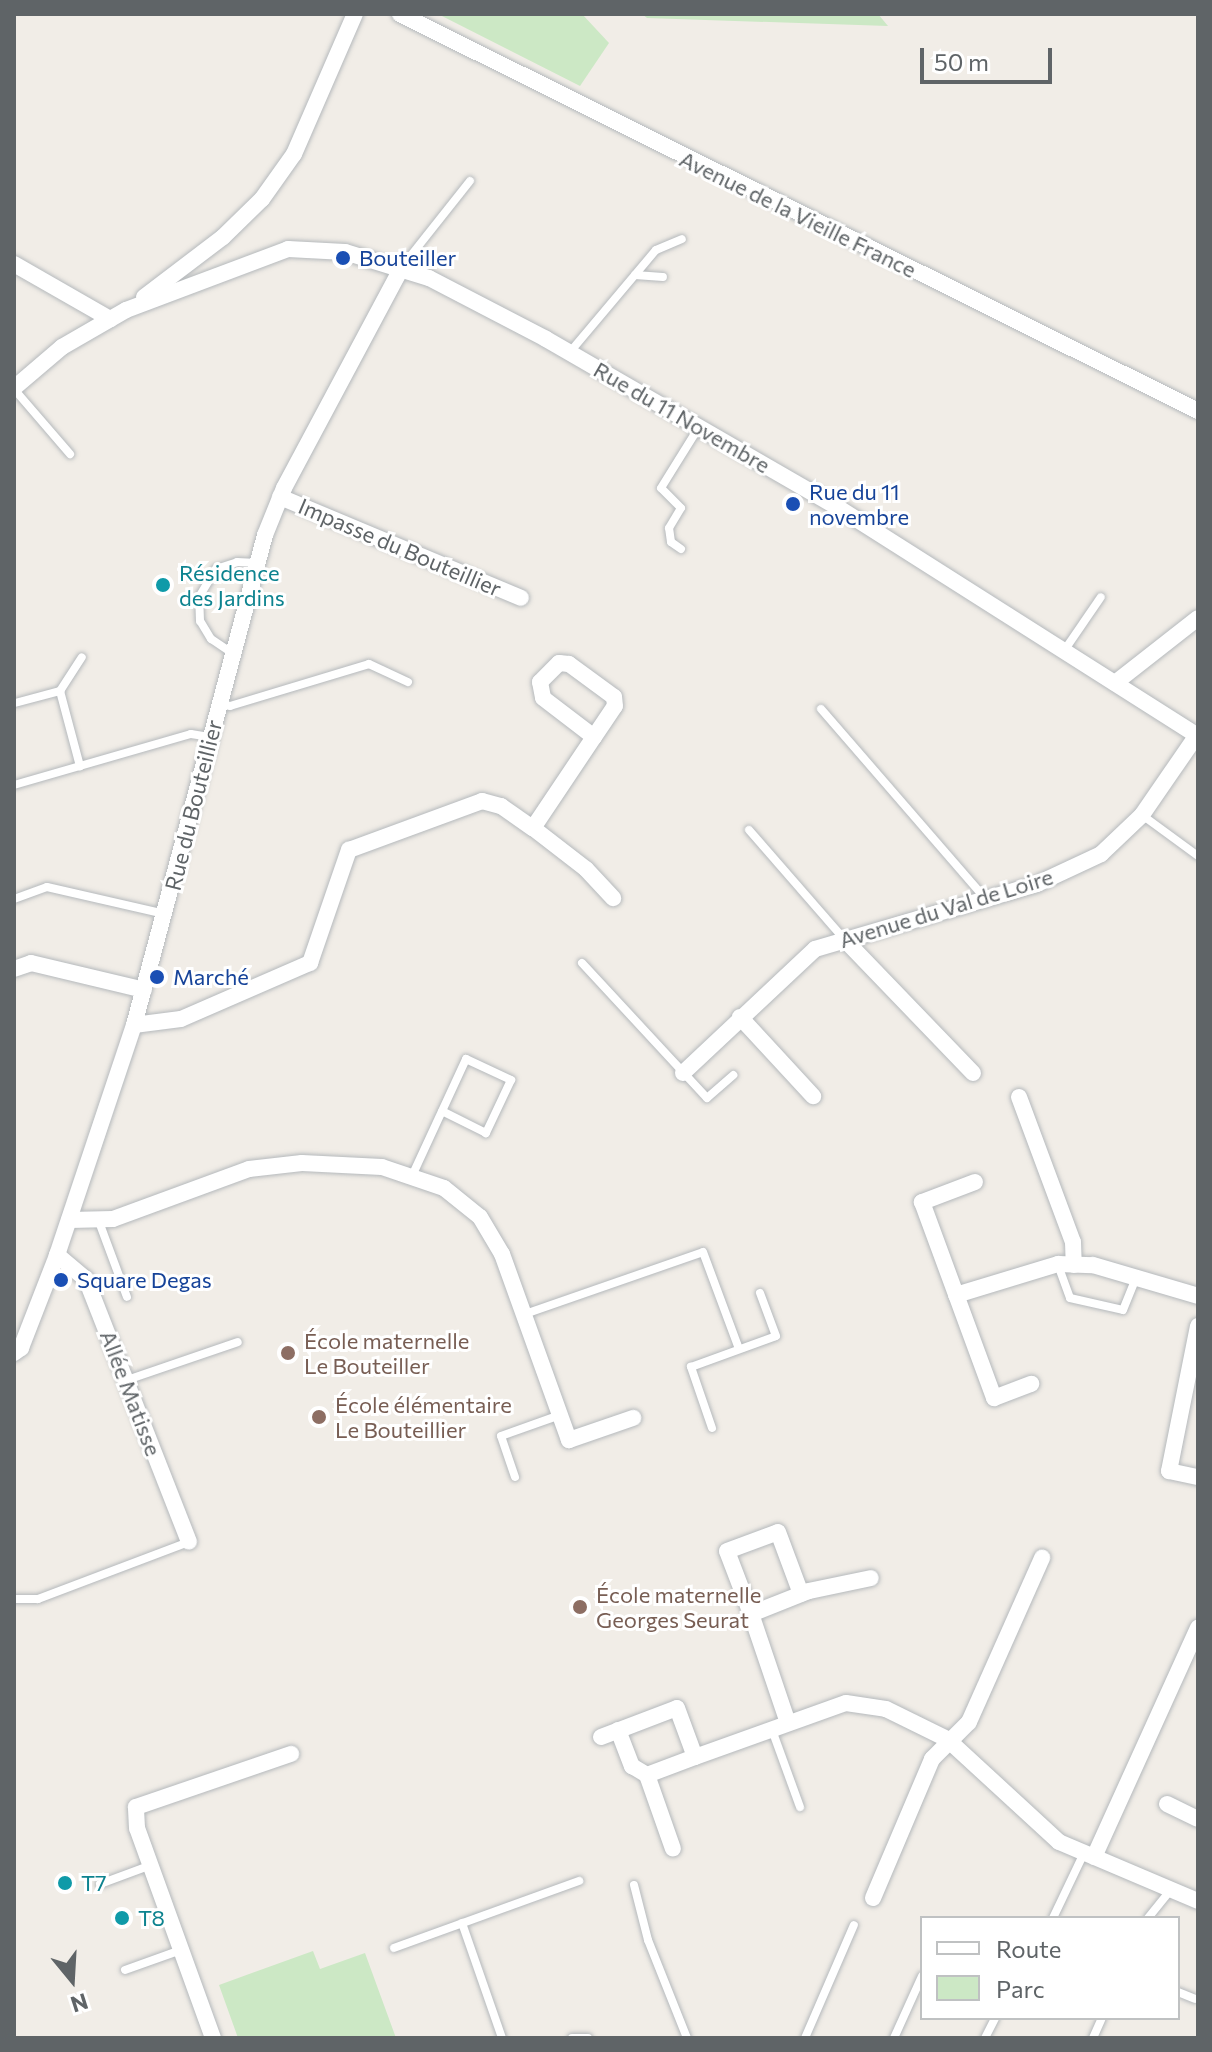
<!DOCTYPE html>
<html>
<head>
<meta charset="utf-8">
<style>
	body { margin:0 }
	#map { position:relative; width:1212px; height:2052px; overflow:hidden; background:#f1ede7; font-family:Commissioner,sans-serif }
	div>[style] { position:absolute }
	.green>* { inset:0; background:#cce8c5 }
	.roads { filter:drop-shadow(0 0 2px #b5b9bc) drop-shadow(0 0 2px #b5b9bc) }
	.lane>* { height:8px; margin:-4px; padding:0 4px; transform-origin:4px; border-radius:4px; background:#fff }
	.street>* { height:16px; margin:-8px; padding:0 8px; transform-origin:8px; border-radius:8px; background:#fff }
	.dots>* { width:22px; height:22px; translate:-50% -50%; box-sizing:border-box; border:4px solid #fff; border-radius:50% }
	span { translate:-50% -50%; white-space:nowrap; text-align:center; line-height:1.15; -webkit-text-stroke:6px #fff; paint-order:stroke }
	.street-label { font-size:22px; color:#5f6467 }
	.transit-label { font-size:22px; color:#164399 }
	.left { translate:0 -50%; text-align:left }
	.culture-label { font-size:22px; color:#0d838f }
	.education-label { font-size:22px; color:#785e54 }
	.frame { position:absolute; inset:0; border:16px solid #5f6467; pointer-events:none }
	.legend { position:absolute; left:920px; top:1916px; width:260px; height:104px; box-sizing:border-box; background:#fff; border:2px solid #bfc1c2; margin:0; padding:10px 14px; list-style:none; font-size:24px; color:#5f6467 }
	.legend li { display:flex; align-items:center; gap:16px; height:40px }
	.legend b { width:40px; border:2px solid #bfc1c2 }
	.north { position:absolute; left:32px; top:1940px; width:80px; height:80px; -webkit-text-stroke:6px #fff; paint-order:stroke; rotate:162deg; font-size:22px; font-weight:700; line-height:32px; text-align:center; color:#5f6467 }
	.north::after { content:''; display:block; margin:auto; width:28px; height:36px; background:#5f6467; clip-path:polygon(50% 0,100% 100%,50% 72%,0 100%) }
	.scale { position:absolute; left:920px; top:48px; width:132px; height:36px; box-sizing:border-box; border:4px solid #5f6467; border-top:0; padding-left:10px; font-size:24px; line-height:28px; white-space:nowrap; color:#5f6467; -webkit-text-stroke:6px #fff; paint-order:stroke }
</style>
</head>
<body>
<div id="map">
	<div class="green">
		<i style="clip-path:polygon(438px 14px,582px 14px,609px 43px,580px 86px)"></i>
		<i style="clip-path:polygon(642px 14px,878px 14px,888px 26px,647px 18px)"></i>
		<i style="clip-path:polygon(313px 1951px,320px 1969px,365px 1953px,396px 2038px,238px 2038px,219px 1985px)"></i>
	</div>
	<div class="roads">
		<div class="lane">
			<i style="left:401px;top:268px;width:111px;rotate:-51.6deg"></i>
			<i style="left:635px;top:275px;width:28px;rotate:4deg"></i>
			<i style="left:570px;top:352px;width:133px;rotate:-49.9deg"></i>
			<i style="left:656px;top:250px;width:28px;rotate:-23deg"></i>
			<i style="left:14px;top:389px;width:86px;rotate:49.3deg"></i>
			<i style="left:681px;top:549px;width:12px;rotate:-145deg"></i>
			<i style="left:671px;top:542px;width:14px;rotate:-98deg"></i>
			<i style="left:669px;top:528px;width:23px;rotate:-59deg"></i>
			<i style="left:681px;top:508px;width:28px;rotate:-135deg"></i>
			<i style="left:661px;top:488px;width:72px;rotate:-58.1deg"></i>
			<i style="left:1064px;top:651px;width:65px;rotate:-55.6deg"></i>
			<i style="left:232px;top:653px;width:25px;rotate:-146deg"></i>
			<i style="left:211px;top:639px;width:21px;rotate:-121deg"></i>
			<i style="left:200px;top:621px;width:24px;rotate:-92deg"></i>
			<i style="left:199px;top:597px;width:33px;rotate:-59deg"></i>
			<i style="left:216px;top:569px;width:22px;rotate:-18deg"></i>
			<i style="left:237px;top:562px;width:20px;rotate:3deg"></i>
			<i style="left:60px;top:691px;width:78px;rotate:75.1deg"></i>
			<i style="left:15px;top:703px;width:47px;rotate:-14.9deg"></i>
			<i style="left:60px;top:691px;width:40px;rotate:-57.1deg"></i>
			<i style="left:220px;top:704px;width:10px;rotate:11deg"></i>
			<i style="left:230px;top:706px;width:145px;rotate:-16.8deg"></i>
			<i style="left:369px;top:664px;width:43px;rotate:24.8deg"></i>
			<i style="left:821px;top:709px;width:250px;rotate:49.1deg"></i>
			<i style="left:14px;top:785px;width:184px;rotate:-16.1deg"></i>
			<i style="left:191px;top:734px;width:20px;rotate:9deg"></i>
			<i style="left:1142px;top:815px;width:69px;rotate:36.2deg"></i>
			<i style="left:749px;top:830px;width:145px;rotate:48.9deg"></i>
			<i style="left:14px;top:899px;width:35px;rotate:-20deg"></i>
			<i style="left:47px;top:887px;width:121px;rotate:12.9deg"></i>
			<i style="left:582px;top:963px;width:184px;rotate:47.2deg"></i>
			<i style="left:707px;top:1098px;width:35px;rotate:-41deg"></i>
			<i style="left:412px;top:1176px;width:129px;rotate:-65.2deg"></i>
			<i style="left:466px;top:1059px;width:50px;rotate:25deg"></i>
			<i style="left:511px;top:1080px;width:59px;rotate:115.3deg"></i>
			<i style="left:486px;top:1133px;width:49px;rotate:-153.4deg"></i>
			<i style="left:98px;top:1219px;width:83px;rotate:69.6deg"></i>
			<i style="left:1058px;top:1265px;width:35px;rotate:70deg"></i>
			<i style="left:1070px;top:1298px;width:54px;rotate:12.8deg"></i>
			<i style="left:1123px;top:1310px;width:37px;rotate:-68deg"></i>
			<i style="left:525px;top:1314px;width:188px;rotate:-19.2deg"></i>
			<i style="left:703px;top:1252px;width:103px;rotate:69.6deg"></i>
			<i style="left:127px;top:1380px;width:117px;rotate:-18.9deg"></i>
			<i style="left:712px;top:1428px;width:65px;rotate:-109deg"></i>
			<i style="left:691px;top:1367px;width:90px;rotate:-20deg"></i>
			<i style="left:776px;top:1336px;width:46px;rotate:-110.4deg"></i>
			<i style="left:515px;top:1477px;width:43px;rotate:-108.9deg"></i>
			<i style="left:501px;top:1436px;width:63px;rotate:-19.6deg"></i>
			<i style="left:14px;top:1599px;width:24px"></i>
			<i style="left:38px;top:1599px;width:161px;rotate:-20.7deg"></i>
			<i style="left:772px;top:1730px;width:82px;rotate:70deg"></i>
			<i style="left:100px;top:1884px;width:54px;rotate:-20.4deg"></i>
			<i style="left:634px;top:1885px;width:57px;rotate:75.7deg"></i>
			<i style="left:648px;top:1940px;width:105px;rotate:68.3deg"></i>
			<i style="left:1053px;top:1918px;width:72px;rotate:-64.5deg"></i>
			<i style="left:1148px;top:1918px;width:36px;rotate:-51deg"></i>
			<i style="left:462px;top:1923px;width:122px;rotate:70.8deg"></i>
			<i style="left:394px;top:1948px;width:197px;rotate:-19.9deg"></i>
			<i style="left:125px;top:1970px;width:59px;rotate:-19.7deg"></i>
			<i style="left:1178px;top:1992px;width:18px;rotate:22deg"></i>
			<i style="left:572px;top:2038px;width:16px"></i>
			<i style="left:805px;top:2038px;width:123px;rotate:-66.6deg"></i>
			<i style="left:894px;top:2038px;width:68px;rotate:-65.7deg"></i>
			<i style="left:985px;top:2038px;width:22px;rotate:-63deg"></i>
			<i style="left:1093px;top:2038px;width:22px;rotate:-66deg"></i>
		</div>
		<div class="street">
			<i style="left:400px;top:14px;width:891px;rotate:26.45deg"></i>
			<i style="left:14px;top:264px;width:111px;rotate:29.8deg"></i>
			<i style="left:144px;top:297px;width:99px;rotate:-37.2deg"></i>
			<i style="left:223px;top:237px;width:54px;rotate:-44.3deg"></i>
			<i style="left:262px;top:199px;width:55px;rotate:-54.6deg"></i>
			<i style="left:294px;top:154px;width:153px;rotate:-66.5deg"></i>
			<i style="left:14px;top:388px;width:63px;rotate:-40.5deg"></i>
			<i style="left:62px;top:347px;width:74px;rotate:-30deg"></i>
			<i style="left:126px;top:310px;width:173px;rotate:-20.6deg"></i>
			<i style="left:288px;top:249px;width:57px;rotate:3deg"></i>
			<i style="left:345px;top:252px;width:88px;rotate:17.2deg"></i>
			<i style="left:429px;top:278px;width:132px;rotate:27.5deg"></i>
			<i style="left:546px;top:339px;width:332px;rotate:30deg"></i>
			<i style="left:834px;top:505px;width:431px;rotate:32.4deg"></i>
			<i style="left:280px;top:497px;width:261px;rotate:22.7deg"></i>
			<i style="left:1115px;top:683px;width:105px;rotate:-38.1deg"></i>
			<i style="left:533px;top:828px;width:110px;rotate:-56.2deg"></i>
			<i style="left:594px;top:737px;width:37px;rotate:-56deg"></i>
			<i style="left:615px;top:706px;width:9px;rotate:-96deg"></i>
			<i style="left:614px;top:697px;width:56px;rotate:-143.7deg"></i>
			<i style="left:569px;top:664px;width:10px;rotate:-174deg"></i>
			<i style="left:559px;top:663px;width:27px;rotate:135deg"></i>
			<i style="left:540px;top:682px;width:16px;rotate:79deg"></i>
			<i style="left:543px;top:698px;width:64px;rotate:37.4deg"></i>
			<i style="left:844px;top:939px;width:186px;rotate:46.1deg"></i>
			<i style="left:14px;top:969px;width:18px;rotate:-19deg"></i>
			<i style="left:31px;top:963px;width:116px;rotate:13.4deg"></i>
			<i style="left:740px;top:1017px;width:108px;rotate:47.3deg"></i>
			<i style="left:134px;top:1025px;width:47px;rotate:-7.3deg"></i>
			<i style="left:181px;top:1019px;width:141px;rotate:-23.5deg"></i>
			<i style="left:310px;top:963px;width:120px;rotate:-71deg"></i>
			<i style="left:349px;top:850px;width:142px;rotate:-20.2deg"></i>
			<i style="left:482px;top:801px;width:20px;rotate:15deg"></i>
			<i style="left:501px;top:806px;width:39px;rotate:35deg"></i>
			<i style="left:533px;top:828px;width:67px;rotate:37.7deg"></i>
			<i style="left:586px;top:869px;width:40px;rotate:47deg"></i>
			<i style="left:683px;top:1073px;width:181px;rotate:-43.2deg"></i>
			<i style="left:815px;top:949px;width:231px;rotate:-16.3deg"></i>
			<i style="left:1037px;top:884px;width:71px;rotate:-25.1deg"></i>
			<i style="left:1101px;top:854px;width:57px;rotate:-43.6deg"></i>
			<i style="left:1142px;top:815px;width:97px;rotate:-55.5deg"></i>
			<i style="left:1019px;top:1097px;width:155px;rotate:69.6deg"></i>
			<i style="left:1073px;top:1242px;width:23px;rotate:88deg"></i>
			<i style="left:975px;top:1182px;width:57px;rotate:159.3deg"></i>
			<i style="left:922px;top:1202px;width:209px;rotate:69.8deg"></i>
			<i style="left:994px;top:1398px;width:40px;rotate:-21deg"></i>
			<i style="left:69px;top:1220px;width:44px;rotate:-1.3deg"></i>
			<i style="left:113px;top:1219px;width:145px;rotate:-20.2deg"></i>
			<i style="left:249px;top:1169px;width:53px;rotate:-6.5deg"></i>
			<i style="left:302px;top:1163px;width:80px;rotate:2.9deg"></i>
			<i style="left:382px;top:1167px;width:65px;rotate:18.7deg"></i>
			<i style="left:444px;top:1188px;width:46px;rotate:38.9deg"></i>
			<i style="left:480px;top:1217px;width:43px;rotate:59.3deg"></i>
			<i style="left:502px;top:1254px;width:198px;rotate:70.2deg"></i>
			<i style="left:569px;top:1440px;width:68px;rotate:-19deg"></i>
			<i style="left:57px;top:1255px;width:38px;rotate:40deg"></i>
			<i style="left:86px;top:1279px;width:282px;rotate:68.6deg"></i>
			<i style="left:956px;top:1295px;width:107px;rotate:-16.9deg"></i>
			<i style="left:1058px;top:1264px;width:35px;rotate:2deg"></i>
			<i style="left:1093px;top:1265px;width:109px;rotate:16.4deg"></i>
			<i style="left:1198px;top:1326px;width:148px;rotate:101.3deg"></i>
			<i style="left:1169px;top:1471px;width:30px;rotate:12deg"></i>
			<i style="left:14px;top:1353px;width:9px;rotate:-36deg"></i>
			<i style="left:21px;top:1348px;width:100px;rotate:-68.8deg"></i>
			<i style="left:57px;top:1255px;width:243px;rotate:-71.5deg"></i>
			<i style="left:134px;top:1025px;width:507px;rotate:-75.03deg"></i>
			<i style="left:265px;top:535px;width:51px;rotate:-68deg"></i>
			<i style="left:284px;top:488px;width:248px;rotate:-61.9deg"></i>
			<i style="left:751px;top:1614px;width:67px;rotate:-110.9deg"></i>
			<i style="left:727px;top:1551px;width:54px;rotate:-20.4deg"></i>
			<i style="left:778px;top:1532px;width:66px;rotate:69.6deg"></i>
			<i style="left:788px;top:1723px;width:115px;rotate:-108.7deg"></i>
			<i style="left:751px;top:1614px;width:62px;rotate:-21.6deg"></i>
			<i style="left:809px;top:1591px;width:63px;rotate:-11.8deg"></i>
			<i style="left:618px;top:1730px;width:39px;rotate:69deg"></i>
			<i style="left:632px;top:1766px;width:17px;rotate:31deg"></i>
			<i style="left:647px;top:1775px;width:78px;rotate:70.6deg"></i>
			<i style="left:601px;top:1737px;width:81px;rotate:-20.9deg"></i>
			<i style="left:677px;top:1708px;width:52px;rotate:69.8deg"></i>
			<i style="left:695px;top:1757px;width:160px;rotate:-19.7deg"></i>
			<i style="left:846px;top:1703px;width:40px;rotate:8.5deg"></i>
			<i style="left:886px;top:1709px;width:68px;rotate:26.2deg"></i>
			<i style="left:947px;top:1739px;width:152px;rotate:42.6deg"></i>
			<i style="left:1059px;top:1842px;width:151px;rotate:23deg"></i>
			<i style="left:647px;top:1775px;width:51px;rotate:-20.6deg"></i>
			<i style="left:1167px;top:1804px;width:34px;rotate:26deg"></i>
			<i style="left:1094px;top:1857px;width:252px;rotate:-65.6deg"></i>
			<i style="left:873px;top:1898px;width:151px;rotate:-67deg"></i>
			<i style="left:932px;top:1759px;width:52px;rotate:-45deg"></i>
			<i style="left:969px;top:1722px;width:180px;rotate:-66deg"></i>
			<i style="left:213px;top:2038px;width:223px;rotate:-109.9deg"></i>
			<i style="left:137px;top:1828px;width:21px;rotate:-93deg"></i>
			<i style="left:136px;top:1807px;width:164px;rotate:-18.9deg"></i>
		</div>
	</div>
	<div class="dots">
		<i style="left:343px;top:258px;background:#1a4fb4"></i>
		<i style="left:793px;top:504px;background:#1a4fb4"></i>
		<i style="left:163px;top:585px;background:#0f9aa8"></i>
		<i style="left:157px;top:977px;background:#1a4fb4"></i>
		<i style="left:61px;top:1280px;background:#1a4fb4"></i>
		<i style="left:288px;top:1353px;background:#8d6e63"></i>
		<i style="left:319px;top:1417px;background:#8d6e63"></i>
		<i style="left:580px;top:1607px;background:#8d6e63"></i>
		<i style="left:65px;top:1883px;background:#0f9aa8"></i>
		<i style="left:122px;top:1918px;background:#0f9aa8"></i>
	</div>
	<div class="street-label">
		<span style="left:798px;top:214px;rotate:26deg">Avenue de la Vieille France</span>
		<span style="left:682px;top:417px;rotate:30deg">Rue du 11 Novembre</span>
		<span style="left:400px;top:547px;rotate:23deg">Impasse du Bouteillier</span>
		<span style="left:193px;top:805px;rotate:-76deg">Rue du Bouteillier</span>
		<span style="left:946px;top:908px;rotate:-17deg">Avenue du Val de Loire</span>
		<span style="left:131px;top:1393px;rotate:69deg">Allée Matisse</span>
	</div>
	<div class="transit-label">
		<span class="left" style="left:359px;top:258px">Bouteiller</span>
		<span class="left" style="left:809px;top:504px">Rue du 11<br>novembre</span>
		<span class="left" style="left:173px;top:977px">Marché</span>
		<span class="left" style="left:77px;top:1280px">Square Degas</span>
	</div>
	<div class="culture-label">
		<span class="left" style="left:179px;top:585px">Résidence<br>des Jardins</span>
		<span class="left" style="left:81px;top:1883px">T7</span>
		<span class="left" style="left:138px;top:1918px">T8</span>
	</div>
	<div class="education-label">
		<span class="left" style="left:304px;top:1353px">École maternelle<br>Le Bouteiller</span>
		<span class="left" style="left:335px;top:1417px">École élémentaire<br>Le Bouteillier</span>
		<span class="left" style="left:596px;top:1607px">École maternelle<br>Georges Seurat</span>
	</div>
	<div class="frame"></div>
	<ul class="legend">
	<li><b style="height:10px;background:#fff"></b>Route</li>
	<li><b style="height:22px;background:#cce8c5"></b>Parc</li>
	</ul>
	<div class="north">N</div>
	<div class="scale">50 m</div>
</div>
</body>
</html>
